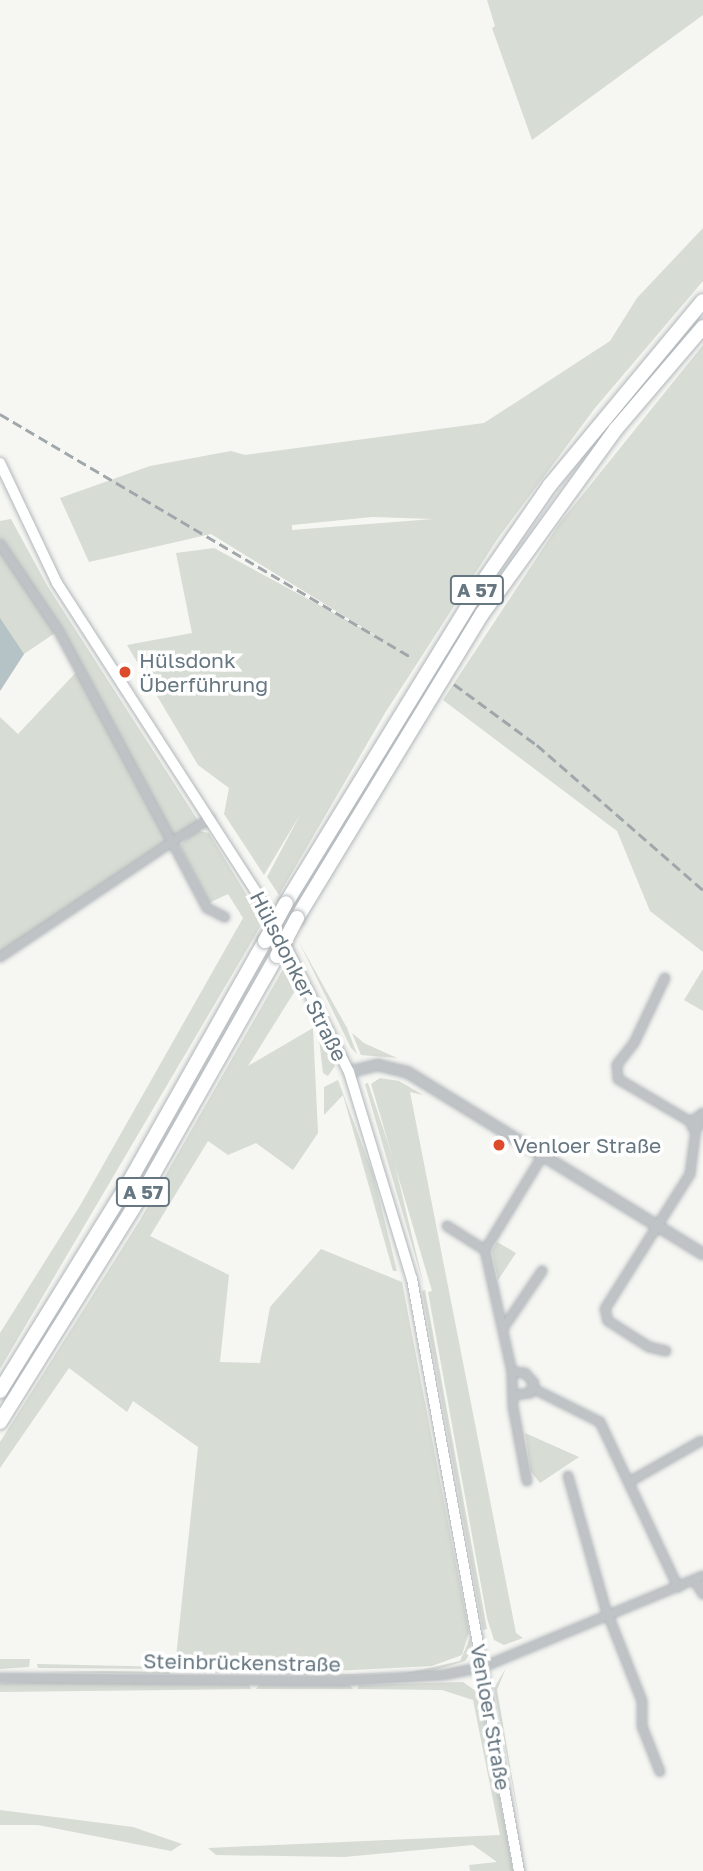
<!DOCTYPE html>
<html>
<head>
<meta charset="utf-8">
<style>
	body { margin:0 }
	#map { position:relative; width:703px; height:1871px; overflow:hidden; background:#f6f6f2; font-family:"Golos Text",sans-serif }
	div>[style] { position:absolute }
	.green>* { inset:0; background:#d7dcd4 }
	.water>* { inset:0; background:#b6c3c6 }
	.roads { filter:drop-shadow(0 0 2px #b1b7bb) drop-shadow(0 0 2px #b1b7bb) }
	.minor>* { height:8px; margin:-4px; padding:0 4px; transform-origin:4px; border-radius:4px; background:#bfc3c6 }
	.tertiary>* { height:10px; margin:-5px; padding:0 5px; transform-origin:5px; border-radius:5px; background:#bfc3c6 }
	.secondary>* { height:10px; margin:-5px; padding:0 5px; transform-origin:5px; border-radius:5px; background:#fff }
	.motorway>* { height:14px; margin:-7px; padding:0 7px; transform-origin:7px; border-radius:7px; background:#fff }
	.rail>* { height:2.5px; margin-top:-1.25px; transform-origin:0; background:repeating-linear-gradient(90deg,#a0a7ab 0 10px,transparent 0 15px) }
	.bridges { filter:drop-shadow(0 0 2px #b2b6b9) drop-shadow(0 0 2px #b2b6b9) }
	.motorway-bridge>* { height:14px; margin:-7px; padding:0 7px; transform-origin:7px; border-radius:7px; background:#fff }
	.dots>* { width:19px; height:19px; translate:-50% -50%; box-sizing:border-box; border:4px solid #fff; border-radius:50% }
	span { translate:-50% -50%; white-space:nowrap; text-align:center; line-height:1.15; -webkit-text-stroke:7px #fff; paint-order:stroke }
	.shield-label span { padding:2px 5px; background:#fff; border:2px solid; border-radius:5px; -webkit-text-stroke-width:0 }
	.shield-label { font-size:19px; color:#667782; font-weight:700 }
	.poi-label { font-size:21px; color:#667782 }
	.left { translate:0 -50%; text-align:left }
	.street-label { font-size:21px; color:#667782 }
</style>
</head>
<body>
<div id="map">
	<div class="green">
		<i style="clip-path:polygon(487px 0,703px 0,703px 15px,532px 140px,492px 28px,495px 26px)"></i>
		<i style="clip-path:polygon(evenodd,703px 228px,703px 281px,595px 408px,498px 538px,385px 713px,279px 895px,267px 877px,301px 813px,264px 875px,224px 814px,229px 788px,198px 765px,127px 645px,192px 633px,176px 553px,214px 548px,380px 638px,211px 534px,89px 562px,60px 498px,150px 466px,231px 451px,245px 455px,484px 423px,610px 341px,637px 298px,703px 228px,372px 517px,433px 519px,292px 530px,292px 525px,372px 517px)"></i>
		<i style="clip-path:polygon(703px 345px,703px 952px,650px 911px,617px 831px,443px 700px,559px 524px)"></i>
		<i style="clip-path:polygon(11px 519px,48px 587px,199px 822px,0 953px,0 717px,18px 734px,81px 667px,58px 631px,24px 654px,0 691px,0 521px)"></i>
		<i style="clip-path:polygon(195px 830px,209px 833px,263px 922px,0 1369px,0 1333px,81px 1204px,243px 918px,228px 894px,209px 903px,180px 846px)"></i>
		<i style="clip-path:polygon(299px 942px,347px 1028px,357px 1054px,351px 1048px)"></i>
		<i style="clip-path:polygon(286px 964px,298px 986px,248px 1066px,313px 1028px,318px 1133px,293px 1170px,256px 1143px,228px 1155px,208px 1141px,150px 1236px,229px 1275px,220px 1362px,260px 1363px,270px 1307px,321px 1249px,402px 1282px,469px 1632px,462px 1655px,432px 1666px,333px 1671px,175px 1667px,198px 1447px,133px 1401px,127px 1412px,69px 1368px,0 1468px,0 1442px,140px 1220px)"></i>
		<i style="clip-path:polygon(703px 969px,703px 1011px,684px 1000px)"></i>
		<i style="clip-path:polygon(318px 1030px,335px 1066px,328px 1076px,323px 1073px)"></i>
		<i style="clip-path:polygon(352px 1033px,364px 1043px,397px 1058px,361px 1055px)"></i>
		<i style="clip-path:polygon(380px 1078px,399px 1081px,423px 1095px,410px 1092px,516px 1633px,523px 1638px,504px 1645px,494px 1640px,487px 1618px,428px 1292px,432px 1291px,371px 1084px)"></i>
		<i style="clip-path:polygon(338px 1080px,373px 1174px,397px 1271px,393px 1271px,343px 1095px,324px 1115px,324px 1087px)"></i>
		<i style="clip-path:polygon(368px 1083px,394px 1161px,424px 1286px,365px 1084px)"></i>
		<i style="clip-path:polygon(497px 1242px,516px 1253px,498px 1280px,492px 1251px)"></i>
		<i style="clip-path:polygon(425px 1290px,487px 1629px,483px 1630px,422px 1291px)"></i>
		<i style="clip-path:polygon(525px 1433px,579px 1457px,540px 1483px,531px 1472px)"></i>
		<i style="clip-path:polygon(470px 1638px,471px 1652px,465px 1661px,430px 1672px,402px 1674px,460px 1661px)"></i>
		<i style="clip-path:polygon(0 1659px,30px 1659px,29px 1667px,0 1669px)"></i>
		<i style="clip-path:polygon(37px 1664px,172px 1667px,172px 1669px,38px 1668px)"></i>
		<i style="clip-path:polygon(506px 1668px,497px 1690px,521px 1830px,494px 1688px)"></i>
		<i style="clip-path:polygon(106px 1671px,170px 1672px,170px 1674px,39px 1672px)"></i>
		<i style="clip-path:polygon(180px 1672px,352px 1674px,394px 1672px,345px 1676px)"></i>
		<i style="clip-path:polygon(37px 1682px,248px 1683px,251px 1689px,0 1692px,0 1683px)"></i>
		<i style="clip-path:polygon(463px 1682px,480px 1694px,513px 1871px,470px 1871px,469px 1865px,497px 1862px,473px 1845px,344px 1857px,216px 1855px,208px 1848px,500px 1835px,473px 1700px,442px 1690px,357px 1689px,359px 1685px)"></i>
		<i style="clip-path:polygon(260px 1684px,350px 1685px,353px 1689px,256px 1689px)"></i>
		<i style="clip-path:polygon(0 1810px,133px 1827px,182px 1844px,171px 1851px,38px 1825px,0 1825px)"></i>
	</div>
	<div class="water">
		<i style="clip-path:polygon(0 618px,24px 654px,0 691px)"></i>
	</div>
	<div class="roads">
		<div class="minor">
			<i style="left:0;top:544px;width:104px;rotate:56deg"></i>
			<i style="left:58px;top:630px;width:241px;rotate:61.7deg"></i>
			<i style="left:172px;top:842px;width:207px;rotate:146.2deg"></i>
			<i style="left:211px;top:818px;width:46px;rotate:148.4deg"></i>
			<i style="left:172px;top:842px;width:75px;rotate:62.1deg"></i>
			<i style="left:207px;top:908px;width:20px;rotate:27deg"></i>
			<i style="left:665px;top:978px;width:72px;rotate:115.5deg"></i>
			<i style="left:634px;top:1043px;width:28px;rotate:128deg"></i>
			<i style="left:617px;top:1065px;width:14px;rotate:86deg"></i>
			<i style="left:618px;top:1079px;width:85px;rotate:30.5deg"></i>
			<i style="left:698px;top:1120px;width:6px;rotate:81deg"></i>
			<i style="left:699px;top:1126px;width:7px;rotate:172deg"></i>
			<i style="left:692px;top:1127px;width:5px;rotate:-101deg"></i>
			<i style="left:691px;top:1122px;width:15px;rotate:-37deg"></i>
			<i style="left:447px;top:1226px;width:45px;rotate:32.3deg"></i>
			<i style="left:504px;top:1327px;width:68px;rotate:-55.8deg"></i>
			<i style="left:666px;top:1351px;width:17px;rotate:-167deg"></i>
			<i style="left:649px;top:1347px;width:49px;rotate:-147.6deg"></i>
			<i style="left:608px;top:1321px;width:12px;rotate:-104deg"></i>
			<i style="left:605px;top:1309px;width:160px;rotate:-57.8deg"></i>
			<i style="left:690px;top:1174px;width:45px;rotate:-82.4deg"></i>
			<i style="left:512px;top:1372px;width:13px;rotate:4deg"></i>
			<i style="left:525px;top:1373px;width:13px;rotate:48deg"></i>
			<i style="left:534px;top:1383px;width:11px;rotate:112deg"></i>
			<i style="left:530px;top:1393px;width:15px;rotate:172deg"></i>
			<i style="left:534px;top:1389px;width:74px;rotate:26.6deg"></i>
			<i style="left:600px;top:1422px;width:183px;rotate:64.7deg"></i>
			<i style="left:568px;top:1476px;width:136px;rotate:74.2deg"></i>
			<i style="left:605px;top:1607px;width:101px;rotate:68.5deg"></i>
			<i style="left:642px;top:1701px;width:25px;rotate:90deg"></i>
			<i style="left:642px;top:1726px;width:49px;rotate:68.6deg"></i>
			<i style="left:527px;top:1481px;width:75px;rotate:-100.7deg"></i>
			<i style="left:513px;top:1407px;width:35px;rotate:-92deg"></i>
			<i style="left:512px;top:1372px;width:125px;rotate:-102.5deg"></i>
			<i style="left:485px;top:1250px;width:111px;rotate:-58.6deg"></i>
			<i style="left:629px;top:1482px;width:83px;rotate:-29.7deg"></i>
			<i style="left:694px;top:1580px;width:17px;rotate:57deg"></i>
			<i style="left:0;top:1678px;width:343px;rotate:0.5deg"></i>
			<i style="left:343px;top:1681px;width:100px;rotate:-3.4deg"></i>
			<i style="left:443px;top:1675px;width:41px;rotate:-11.3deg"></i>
			<i style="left:483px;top:1667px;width:238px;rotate:-22.5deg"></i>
		</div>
		<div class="tertiary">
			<i style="left:349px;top:1072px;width:30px;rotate:-14deg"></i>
			<i style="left:378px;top:1065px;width:30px;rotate:14deg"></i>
			<i style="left:407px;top:1072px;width:347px;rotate:31.6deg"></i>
		</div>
		<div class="secondary">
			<i style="left:0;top:463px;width:133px;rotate:64.6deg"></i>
			<i style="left:57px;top:583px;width:390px;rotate:57.2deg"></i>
			<i style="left:268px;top:911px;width:180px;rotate:63.3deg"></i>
			<i style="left:349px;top:1072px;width:216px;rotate:73.1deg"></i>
			<i style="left:412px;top:1279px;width:602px;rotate:79.75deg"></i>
		</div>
		<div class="motorway">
			<i style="left:286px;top:903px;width:372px;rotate:-58.5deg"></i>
			<i style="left:480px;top:586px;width:123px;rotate:-55.3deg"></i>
			<i style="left:550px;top:485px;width:239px;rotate:-50.3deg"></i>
			<i style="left:297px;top:918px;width:356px;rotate:-58.7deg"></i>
			<i style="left:482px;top:614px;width:228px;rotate:-54.1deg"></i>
			<i style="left:616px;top:429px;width:134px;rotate:-49.5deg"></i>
			<i style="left:0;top:1391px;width:243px;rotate:-58.3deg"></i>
			<i style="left:128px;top:1184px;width:279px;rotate:-60.6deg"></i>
			<i style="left:0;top:1422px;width:274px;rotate:-58.1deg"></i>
			<i style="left:145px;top:1189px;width:268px;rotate:-60.5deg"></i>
		</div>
	</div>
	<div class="rail">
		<i style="left:0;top:414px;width:479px;rotate:30.6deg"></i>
		<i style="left:454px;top:684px;width:103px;rotate:36.3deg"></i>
		<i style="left:537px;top:745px;width:220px;rotate:41.1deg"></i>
	</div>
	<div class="bridges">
		<div class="motorway-bridge">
			<i style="left:265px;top:941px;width:43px;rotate:-61.1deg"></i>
			<i style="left:277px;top:956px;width:43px;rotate:-62.2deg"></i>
		</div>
	</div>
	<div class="dots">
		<i style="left:125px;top:672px;background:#dc4b2c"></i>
		<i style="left:499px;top:1145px;background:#dc4b2c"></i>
	</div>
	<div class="shield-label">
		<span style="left:477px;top:590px">A 57</span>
		<span style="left:143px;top:1192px">A 57</span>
	</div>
	<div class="poi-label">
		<span class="left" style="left:139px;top:672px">Hülsdonk<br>Überführung</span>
		<span class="left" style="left:513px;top:1145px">Venloer Straße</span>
	</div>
	<div class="street-label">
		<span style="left:299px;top:976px;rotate:63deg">Hülsdonker Straße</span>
		<span style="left:242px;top:1662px;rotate:1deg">Steinbrückenstraße</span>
		<span style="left:491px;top:1717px;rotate:80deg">Venloer Straße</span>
	</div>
</div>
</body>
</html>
